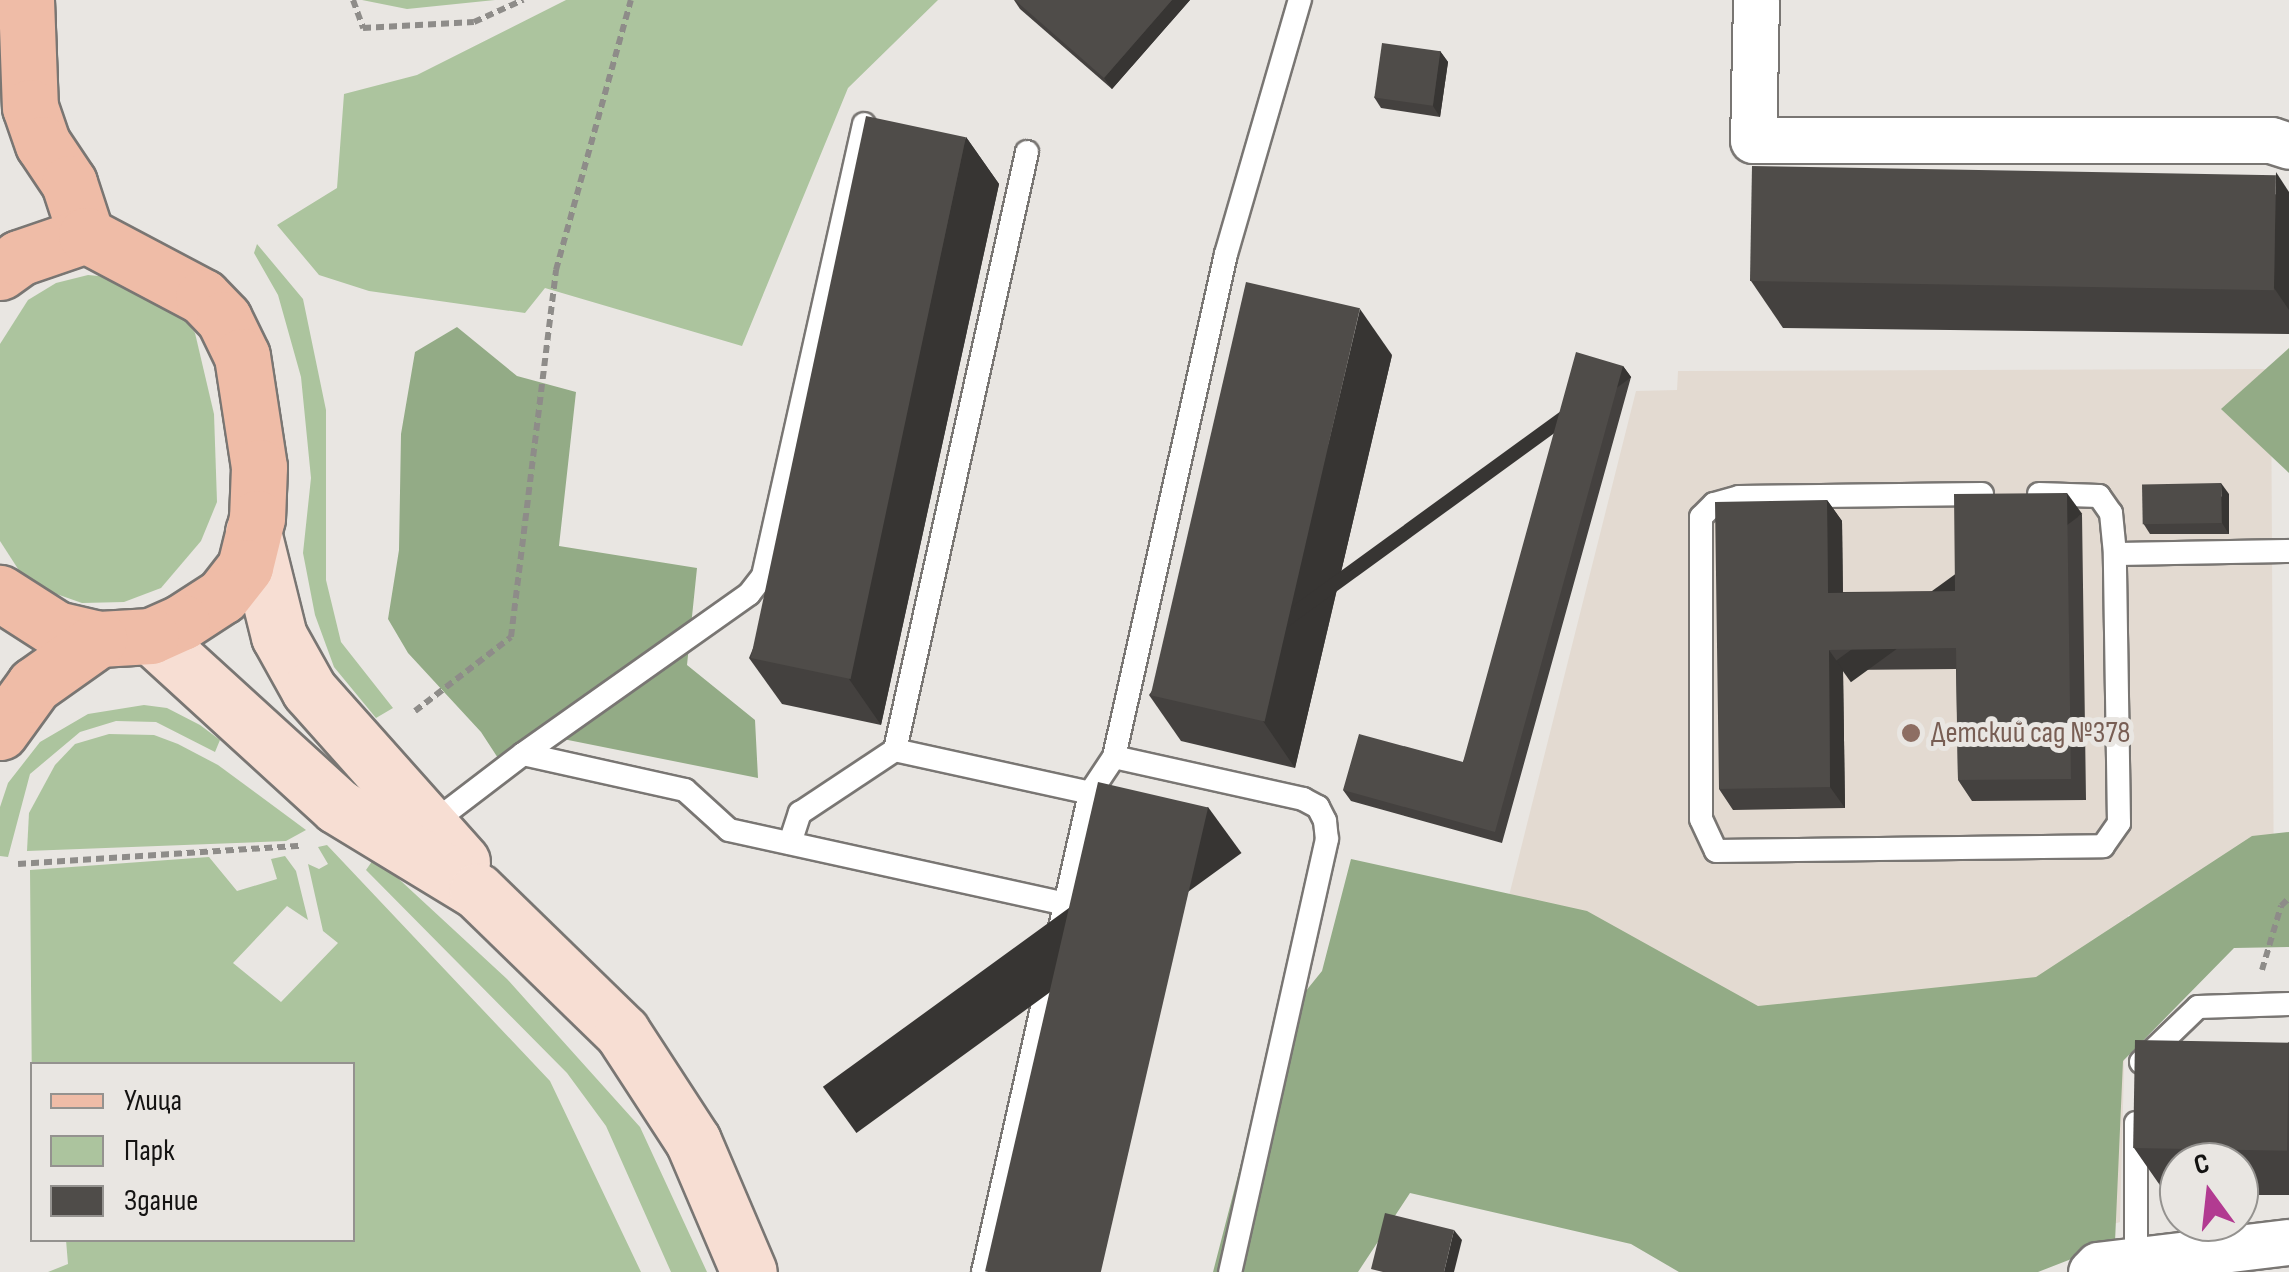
<!DOCTYPE html>
<meta charset="utf-8">
<style>
body{margin:0}
#map{position:relative;width:2289px;height:1272px;overflow:hidden;background:#e9e6e2;font-family:"Sofia Sans Condensed",sans-serif}
div>[style]{position:absolute}
.built>*{inset:0;background:#e3dad1}
.green>*{inset:0;background:#acc49e}
.forest>*{inset:0;background:#93ab86}
.path>*{height:6px;margin-top:-3px;transform-origin:0;background:repeating-linear-gradient(90deg,#8e8c89 0 8px,transparent 0 13px)}
.roads{filter:drop-shadow(2px 0 #797673) drop-shadow(-2px 0 #797673) drop-shadow(0 2px #797673) drop-shadow(0 -2px #797673)}
.lane>*{height:22px;margin:-11px;padding:0 11px;transform-origin:11px;border-radius:11px;background:#fff}
.street>*{height:45px;margin:-22.5px;padding:0 22.5px;transform-origin:22.5px;border-radius:22.5px;background:#fff}
.secondary>*{height:55px;margin:-27.5px;padding:0 27.5px;transform-origin:27.5px;border-radius:27.5px;background:#f7ded3}
.primary>*{height:55px;margin:-27.5px;padding:0 27.5px;transform-origin:27.5px;border-radius:27.5px;background:#efbca7}
.wall>*{inset:0;background:#44413f}
.shaded-wall>*{inset:0;background:#373533;transform-origin:0 0}
.building>*{inset:0;background:#4f4c49;transform-origin:0 0}
.dots>*{width:28px;height:28px;translate:-50% -50%;box-sizing:border-box;border:5px solid #e9e6e2;border-radius:50%}
span{translate:-50% -50%;white-space:nowrap;text-align:center;line-height:1.15;-webkit-text-stroke:10px #e9e6e2;paint-order:stroke}
.education-label{font-size:30px;color:#785e54}
.left{translate:0 -50%;text-align:left}
.legend{position:absolute;left:30px;top:1062px;width:325px;height:180px;box-sizing:border-box;background:#e9e6e2;border:2px solid #94928f;margin:0;padding:12px 18px;list-style:none;font-size:30px;color:#141312}
.legend li{display:flex;align-items:center;gap:20px;height:50px}
.legend b{width:50px;border:2px solid #94928f}
.north{position:absolute;left:2159px;top:1142px;width:100px;height:100px;box-sizing:border-box;background:#e9e6e2;border:2px solid #94928f;border-radius:50%;rotate:345deg;font-size:28px;font-weight:700;line-height:40px;text-align:center;color:#141312}
.north::after{content:'';display:block;margin:auto;width:35px;height:45px;background:#b23b91;clip-path:polygon(50% 0,100% 100%,50% 72%,0 100%)}
</style>
<div id="map">
<div class="built">
<i style="clip-path:polygon(2271px 369px,2274px 913px,2128px 915px,2120px 1222px,1969px 1272px,1444px 1154px,1636px 391px,1677px 390px,1678px 371px)"></i>
</div>
<div class="green">
<i style="clip-path:polygon(362px 0,495px 0,407px 9px)"></i>
<i style="clip-path:polygon(566px 0,938px 0,848px 88px,742px 346px,545px 288px,525px 313px,369px 291px,319px 275px,277px 225px,337px 188px,344px 94px,417px 75px)"></i>
<i style="clip-path:polygon(257px 244px,303px 299px,326px 410px,326px 580px,341px 642px,393px 708px,376px 718px,334px 667px,315px 615px,303px 553px,311px 478px,301px 377px,278px 295px,254px 253px)"></i>
<i style="clip-path:polygon(88px 275px,120px 278px,179px 311px,195px 333px,214px 414px,217px 502px,201px 541px,161px 588px,124px 602px,82px 603px,45px 590px,20px 572px,0 541px,0 344px,28px 300px,56px 283px)"></i>
<i style="clip-path:polygon(144px 705px,167px 708px,200px 725px,220px 740px,215px 752px,156px 722px,116px 721px,80px 732px,30px 774px,8px 857px,0 856px,0 807px,8px 783px,40px 742px,88px 714px)"></i>
<i style="clip-path:polygon(109px 734px,154px 735px,178px 744px,218px 765px,306px 830px,286px 841px,27px 851px,29px 813px,55px 765px,75px 744px)"></i>
<i style="clip-path:polygon(327px 845px,550px 1081px,641px 1272px,48px 1272px,68px 1264px,66px 1240px,352px 1240px,352px 1064px,32px 1064px,32px 1096px,30px 870px,209px 857px,237px 891px,277px 879px,271px 859px,285px 856px,296px 871px,308px 920px,287px 906px,233px 963px,281px 1002px,338px 943px,323px 931px,308px 864px,319px 869px,328px 864px,318px 847px)"></i>
<i style="clip-path:polygon(375px 857px,507px 979px,640px 1127px,707px 1272px,671px 1272px,606px 1126px,567px 1073px,366px 870px)"></i>
</div>
<div class="forest">
<i style="clip-path:polygon(457px 327px,517px 376px,576px 392px,559px 546px,697px 568px,687px 665px,755px 720px,758px 778px,533px 733px,511px 778px,481px 732px,408px 653px,388px 619px,399px 550px,401px 434px,415px 352px)"></i>
<i style="clip-path:polygon(2289px 348px,2289px 473px,2221px 409px)"></i>
<i style="clip-path:polygon(2289px 832px,2289px 947px,2234px 948px,2123px 1061px,2115px 1242px,2038px 1272px,1679px 1272px,1631px 1244px,1410px 1193px,1358px 1272px,1213px 1272px,1276px 1028px,1322px 971px,1351px 859px,1587px 911px,1758px 1006px,2036px 977px,2252px 836px)"></i>
</div>
<div class="path">
<i style="left:353px;top:0;width:30px;rotate:70deg"></i>
<i style="left:363px;top:28px;width:111px;rotate:-3.1deg"></i>
<i style="left:474px;top:22px;width:54px;rotate:-24.2deg"></i>
<i style="left:415px;top:711px;width:121px;rotate:-37.6deg"></i>
<i style="left:511px;top:637px;width:370px;rotate:-83deg"></i>
<i style="left:556px;top:270px;width:280px;rotate:-74.5deg"></i>
<i style="left:18px;top:864px;width:283px;rotate:-3.7deg"></i>
<i style="left:2262px;top:970px;width:67px;rotate:-73.5deg"></i>
<i style="left:2281px;top:906px;width:11px;rotate:-45deg"></i>
</div>
<div class="roads">
<div class="lane">
<i style="left:1027px;top:152px;width:612px;rotate:102.45deg"></i>
<i style="left:895px;top:750px;width:200px;rotate:12.4deg"></i>
<i style="left:1982px;top:494px;width:243px;rotate:179.3deg"></i>
<i style="left:1739px;top:497px;width:26px;rotate:164deg"></i>
<i style="left:1714px;top:504px;width:18px;rotate:135deg"></i>
<i style="left:1701px;top:517px;width:302px;rotate:90deg"></i>
<i style="left:1701px;top:819px;width:35px;rotate:65deg"></i>
<i style="left:1716px;top:851px;width:387px;rotate:-0.7deg"></i>
<i style="left:2103px;top:846px;width:28px;rotate:-55deg"></i>
<i style="left:2119px;top:823px;width:269px;rotate:-90.9deg"></i>
<i style="left:2039px;top:494px;width:60px;rotate:1.9deg"></i>
<i style="left:2099px;top:496px;width:21px;rotate:55deg"></i>
<i style="left:2111px;top:513px;width:41px;rotate:84.4deg"></i>
<i style="left:2115px;top:554px;width:174px;rotate:-1deg"></i>
<i style="left:523px;top:754px;width:277px;rotate:-35.3deg"></i>
<i style="left:749px;top:594px;width:23px;rotate:-52deg"></i>
<i style="left:763px;top:576px;width:463px;rotate:-77.4deg"></i>
<i style="left:1114px;top:757px;width:515px;rotate:-77.45deg"></i>
<i style="left:1226px;top:254px;width:265px;rotate:-73.8deg"></i>
<i style="left:430px;top:825px;width:117px;rotate:-37.4deg"></i>
<i style="left:523px;top:754px;width:166px;rotate:12.5deg"></i>
<i style="left:685px;top:790px;width:59px;rotate:42.3deg"></i>
<i style="left:729px;top:830px;width:345px;rotate:12.4deg"></i>
<i style="left:790px;top:843px;width:32px;rotate:-72deg"></i>
<i style="left:800px;top:813px;width:114px;rotate:-33.6deg"></i>
<i style="left:2141px;top:1062px;width:79px;rotate:-44deg"></i>
<i style="left:2198px;top:1007px;width:91px;rotate:-1.9deg"></i>
<i style="left:2136px;top:1260px;width:137px;rotate:-90deg"></i>
<i style="left:983px;top:1272px;width:491px;rotate:-77.4deg"></i>
<i style="left:1090px;top:793px;width:43px;rotate:-56.3deg"></i>
<i style="left:1114px;top:757px;width:194px;rotate:12.5deg"></i>
<i style="left:1303px;top:799px;width:17px;rotate:28deg"></i>
<i style="left:1318px;top:807px;width:16px;rotate:63deg"></i>
<i style="left:1325px;top:821px;width:18px;rotate:84deg"></i>
<i style="left:1327px;top:839px;width:444px;rotate:102.6deg"></i>
</div>
<div class="street">
<i style="left:1756px;top:0;width:140px;rotate:91.2deg"></i>
<i style="left:1753px;top:140px;width:518px"></i>
<i style="left:2271px;top:140px;width:19px;rotate:18deg"></i>
<i style="left:2091px;top:1272px;width:10px;rotate:-45deg"></i>
<i style="left:2098px;top:1265px;width:192px;rotate:-6.9deg"></i>
</div>
<div class="secondary">
<i style="left:253px;top:532px;width:107px;rotate:76deg"></i>
<i style="left:279px;top:636px;width:62px;rotate:60.9deg"></i>
<i style="left:309px;top:690px;width:230px;rotate:48.3deg"></i>
<i style="left:151px;top:636px;width:252px;rotate:42.4deg"></i>
<i style="left:337px;top:806px;width:164px;rotate:31.3deg"></i>
<i style="left:477px;top:891px;width:202px;rotate:44.2deg"></i>
<i style="left:622px;top:1032px;width:130px;rotate:56.9deg"></i>
<i style="left:693px;top:1141px;width:142px;rotate:66.9deg"></i>
</div>
<div class="primary">
<i style="left:26px;top:0;width:107px;rotate:87.9deg"></i>
<i style="left:30px;top:107px;width:39px;rotate:71deg"></i>
<i style="left:43px;top:144px;width:47px;rotate:56.3deg"></i>
<i style="left:69px;top:183px;width:55px;rotate:71.9deg"></i>
<i style="left:0;top:272px;width:24px;rotate:-36deg"></i>
<i style="left:19px;top:258px;width:71px;rotate:-18.9deg"></i>
<i style="left:86px;top:235px;width:132px;rotate:27.9deg"></i>
<i style="left:203px;top:297px;width:30px;rotate:46deg"></i>
<i style="left:224px;top:319px;width:41px;rotate:64.1deg"></i>
<i style="left:242px;top:356px;width:112px;rotate:81.3deg"></i>
<i style="left:259px;top:467px;width:51px;rotate:92.2deg"></i>
<i style="left:257px;top:518px;width:50px;rotate:103.8deg"></i>
<i style="left:245px;top:567px;width:37px;rotate:128deg"></i>
<i style="left:222px;top:596px;width:48px;rotate:147deg"></i>
<i style="left:182px;top:622px;width:34px;rotate:156deg"></i>
<i style="left:151px;top:636px;width:52px;rotate:176.7deg"></i>
<i style="left:99px;top:639px;width:44px;rotate:-166.9deg"></i>
<i style="left:56px;top:629px;width:67px;rotate:-147.3deg"></i>
<i style="left:0;top:732px;width:58px;rotate:-54.1deg"></i>
<i style="left:34px;top:685px;width:80px;rotate:-35.3deg"></i>
</div>
</div>
<div class="wall">
<i style="clip-path:polygon(1014px 0,1190px 0,1112px 89px,1020px 9px)"></i>
<i style="clip-path:polygon(1440px 51px,1448px 62px,1440px 117px,1381px 108px,1374px 97px)"></i>
<i style="clip-path:polygon(966px 137px,999px 184px,881px 725px,782px 704px,749px 658px)"></i>
<i style="clip-path:polygon(2289px 192px,2289px 334px,1783px 328px,1751px 281px)"></i>
<i style="clip-path:polygon(1392px 355px,1295px 768px,1181px 741px,1149px 695px)"></i>
<i style="clip-path:polygon(1623px 366px,1631px 377px,1502px 843px,1351px 801px,1343px 790px,1463px 762px)"></i>
<i style="clip-path:polygon(2229px 494px,2229px 534px,2150px 534px,2143px 523px)"></i>
<i style="clip-path:polygon(1827px 500px,1842px 521px,1843px 592px,1955px 591px,2082px 514px,2086px 800px,1972px 801px,1958px 780px,1956px 669px,1843px 670px,1845px 808px,1733px 810px,1719px 789px)"></i>
<i style="clip-path:polygon(2289px 1042px,2289px 1195px,2239px 1195px,2239px 1162px,2179px 1162px,2179px 1194px,2166px 1194px,2134px 1148px)"></i>
</div>
<div class="shaded-wall">
<i style="clip-path:polygon(1172px 0,1190px 0,1112px 89px,1104px 78px)"></i>
<i style="clip-path:polygon(1440px 51px,1448px 62px,1440px 117px,1433px 106px)"></i>
<i style="clip-path:polygon(966px 137px,999px 184px,881px 725px,849px 679px)"></i>
<i style="clip-path:polygon(2276px 172px,2289px 192px,2289px 310px,2274px 288px)"></i>
<i style="clip-path:polygon(1360px 309px,1392px 355px,1295px 768px,1263px 721px)"></i>
<i style="left:1623px;top:366px;width:14px;height:483px;rotate:54deg"></i>
<i style="clip-path:polygon(2221px 483px,2229px 494px,2229px 534px,2222px 523px)"></i>
<i style="left:2067px;top:493px;width:26px;height:286px;rotate:54deg"></i>
<i style="clip-path:polygon(1827px 500px,1842px 521px,1843px 614px,1828px 593px)"></i>
<i style="clip-path:polygon(1829px 650px,1843px 670px,1845px 808px,1830px 787px)"></i>
<i style="left:1208px;top:807px;width:57px;height:476px;rotate:54deg"></i>
<i style="clip-path:polygon(1454px 1230px,1462px 1240px,1454px 1272px,1444px 1272px)"></i>
</div>
<div class="building">
<i style="clip-path:polygon(1015px 0,1172px 0,1104px 78px)"></i>
<i style="left:1382px;top:43px;width:59px;height:55px;rotate:8deg"></i>
<i style="left:866px;top:116px;width:102px;height:554px;rotate:12deg"></i>
<i style="left:1752px;top:166px;width:524px;height:115px;rotate:1deg"></i>
<i style="left:1246px;top:282px;width:117px;height:424px;rotate:13deg"></i>
<i style="clip-path:polygon(1576px 352px,1623px 366px,1495px 832px,1343px 790px,1359px 734px,1463px 762px)"></i>
<i style="left:2221px;top:483px;width:40px;height:79px;rotate:89deg"></i>
<i style="clip-path:polygon(2067px 493px,2071px 779px,1958px 780px,1956px 648px,1829px 650px,1830px 787px,1719px 789px,1715px 502px,1827px 500px,1828px 593px,1955px 591px,1954px 494px)"></i>
<i style="left:1098px;top:782px;width:113px;height:502px;rotate:13deg"></i>
<i style="left:2135px;top:1040px;width:154px;height:108px;rotate:1deg"></i>
<i style="clip-path:polygon(1385px 1213px,1454px 1230px,1444px 1272px,1383px 1272px,1371px 1269px)"></i>
</div>
<div class="dots">
<i style="left:1911px;top:733px;background:#8d6e63"></i>
</div>
<div class="education-label">
<span class="left" style="left:1931px;top:733px">Детский сад №378</span>
</div>
<ul class="legend">
<li><b style="height:12px;background:#efbca7"></b>Улица</li>
<li><b style="height:28px;background:#acc49e"></b>Парк</li>
<li><b style="height:28px;background:#4f4c49"></b>Здание</li>
</ul>
<div class="north">С</div>
</div>
